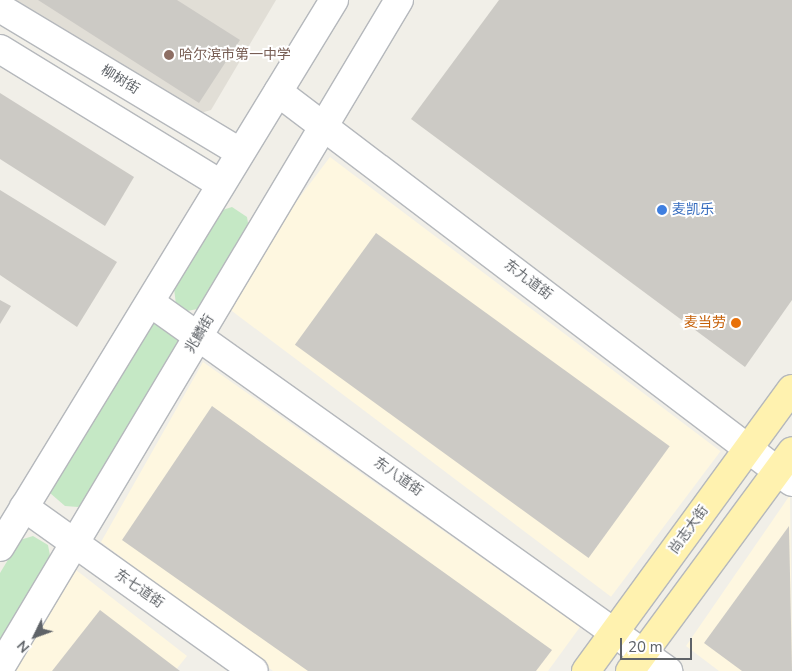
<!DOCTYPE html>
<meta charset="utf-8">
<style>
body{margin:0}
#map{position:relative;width:792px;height:671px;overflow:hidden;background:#f1efe8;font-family:"Nunito Sans","Noto Sans SC",sans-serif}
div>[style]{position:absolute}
.commercial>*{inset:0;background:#fef7e0;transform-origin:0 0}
.education>*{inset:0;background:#e1ded6}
.green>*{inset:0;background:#c5e8c5}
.building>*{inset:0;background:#cccac5;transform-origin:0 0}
.roads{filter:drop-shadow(1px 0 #b5b8bc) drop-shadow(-1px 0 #b5b8bc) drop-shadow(0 1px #b5b8bc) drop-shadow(0 -1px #b5b8bc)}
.minor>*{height:28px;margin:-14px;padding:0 14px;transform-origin:14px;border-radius:14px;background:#fff}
.tertiary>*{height:28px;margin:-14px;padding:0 14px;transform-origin:14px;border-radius:14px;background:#fff}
.secondary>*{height:28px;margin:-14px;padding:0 14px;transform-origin:14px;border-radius:14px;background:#fff}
.primary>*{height:28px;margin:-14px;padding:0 14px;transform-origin:14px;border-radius:14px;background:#fff2af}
.dots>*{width:14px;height:14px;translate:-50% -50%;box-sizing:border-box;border:2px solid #fff;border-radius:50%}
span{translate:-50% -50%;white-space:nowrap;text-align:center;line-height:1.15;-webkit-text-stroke:4px #fff;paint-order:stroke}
.education-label{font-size:14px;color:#785e54}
.left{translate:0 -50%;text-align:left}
.street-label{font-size:14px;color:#5f6368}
.shop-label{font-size:14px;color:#366cbe}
.food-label{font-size:14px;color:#c56008}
.right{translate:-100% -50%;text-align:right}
.north{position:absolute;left:10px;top:611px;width:50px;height:50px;-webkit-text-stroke:4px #fff;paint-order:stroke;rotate:228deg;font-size:14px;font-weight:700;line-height:20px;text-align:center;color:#5f6368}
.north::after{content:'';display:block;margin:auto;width:18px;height:22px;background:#5f6368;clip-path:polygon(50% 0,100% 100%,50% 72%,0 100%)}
.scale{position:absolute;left:620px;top:638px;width:72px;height:22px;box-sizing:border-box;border:2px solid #5f6368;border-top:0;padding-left:6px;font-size:15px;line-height:18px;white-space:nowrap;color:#5f6368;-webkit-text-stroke:4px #fff;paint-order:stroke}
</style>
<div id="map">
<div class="commercial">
<i style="left:330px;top:157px;width:489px;height:182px;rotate:37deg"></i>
<i style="clip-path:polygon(203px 362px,580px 627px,548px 671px,273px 671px,101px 542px)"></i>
<i style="clip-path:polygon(790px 495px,792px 671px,719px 671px,686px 646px)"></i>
<i style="clip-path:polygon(76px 570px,187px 656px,175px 671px,12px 671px)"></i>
</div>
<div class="education">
<i style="clip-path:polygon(4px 0,276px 0,211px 110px,194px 115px)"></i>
</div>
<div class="green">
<i style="clip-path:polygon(232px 207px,247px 217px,249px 229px,203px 308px,187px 311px,176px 305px,174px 288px,219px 211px)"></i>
<i style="clip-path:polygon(160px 321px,179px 336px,180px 344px,92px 499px,78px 507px,65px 506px,50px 493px,54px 477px,150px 326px)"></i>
<i style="clip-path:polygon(33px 536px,48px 545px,51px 561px,0 647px,0 573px,20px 540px)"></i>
</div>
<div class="building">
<i style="clip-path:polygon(38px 0,177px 0,240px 40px,199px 103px)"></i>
<i style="clip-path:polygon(499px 0,792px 0,792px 300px,745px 367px,411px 119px)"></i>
<i style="clip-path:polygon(0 93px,134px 177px,105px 226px,0 159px)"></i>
<i style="clip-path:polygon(0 190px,117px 262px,77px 327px,0 275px)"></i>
<i style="left:376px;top:233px;width:363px;height:138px;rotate:36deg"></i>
<i style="clip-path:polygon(0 300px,11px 306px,0 324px)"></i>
<i style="clip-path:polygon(212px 406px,552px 650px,536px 671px,308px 671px,122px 540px)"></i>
<i style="clip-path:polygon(789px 526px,792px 671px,742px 671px,704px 643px)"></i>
<i style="clip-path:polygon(100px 610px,180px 671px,52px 671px)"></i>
</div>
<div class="roads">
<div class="minor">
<i style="left:278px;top:92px;width:645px;rotate:37.19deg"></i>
<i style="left:151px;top:303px;width:635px;rotate:35.44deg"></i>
<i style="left:24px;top:507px;width:282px;rotate:35.5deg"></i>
</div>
<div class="tertiary">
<i style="left:0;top:8px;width:280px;rotate:31deg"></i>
<i style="left:0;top:49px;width:257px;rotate:31.5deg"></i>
</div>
<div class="secondary">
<i style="left:0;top:547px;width:641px;rotate:-58.59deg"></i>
<i style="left:0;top:668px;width:778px;rotate:-59.15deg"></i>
</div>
<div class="primary">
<i style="left:586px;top:671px;width:349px;rotate:-53.9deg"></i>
<i style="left:630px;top:671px;width:273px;rotate:-53.6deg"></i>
</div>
</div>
<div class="dots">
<i style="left:169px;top:55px;background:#8d6e63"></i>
<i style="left:662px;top:210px;background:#3f7fe0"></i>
<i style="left:736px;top:323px;background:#e8710a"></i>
</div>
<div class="education-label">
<span class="left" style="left:179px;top:55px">哈尔滨市第一中学</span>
</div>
<div class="street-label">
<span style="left:120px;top:80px;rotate:31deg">柳树街</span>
<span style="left:528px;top:280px;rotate:37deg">东九道街</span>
<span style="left:200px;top:334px;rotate:-59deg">兆麟街</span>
<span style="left:398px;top:477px;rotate:35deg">东八道街</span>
<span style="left:689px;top:530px;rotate:-54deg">尚志大街</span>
<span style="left:139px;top:589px;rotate:35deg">东七道街</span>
</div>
<div class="shop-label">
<span class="left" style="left:672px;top:210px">麦凯乐</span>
</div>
<div class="food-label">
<span class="right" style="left:726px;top:323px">麦当劳</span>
</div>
<div class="north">N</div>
<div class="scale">20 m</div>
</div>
